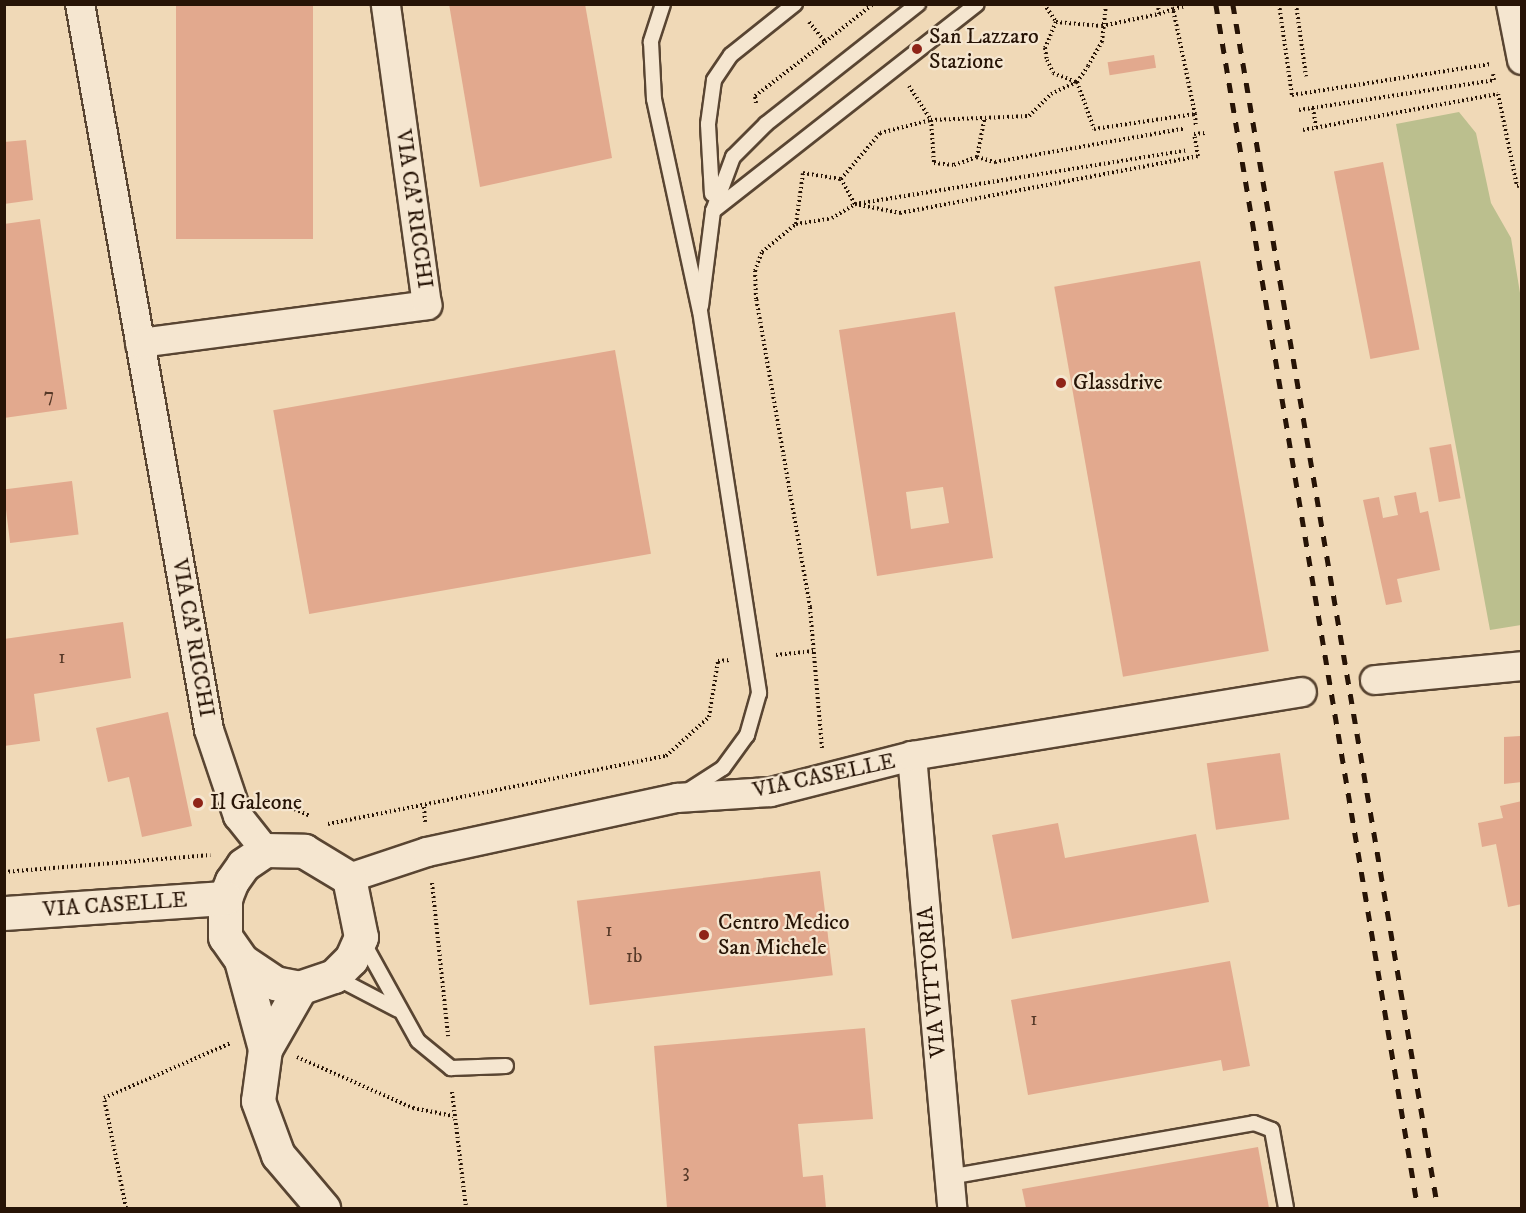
<!DOCTYPE html>
<style>
body{margin:0}
#map{position:relative;width:1526px;height:1213px;overflow:hidden;background:#f0d9b7;font-family:"IM FELL DW Pica",serif}
div>[style]{position:absolute}
.green>*{inset:0;background:#bbbf8e}
.building>*{inset:0;background:#e2a98e;transform-origin:0 0}
.path>*{height:4px;margin-top:-2px;transform-origin:0;background:repeating-linear-gradient(90deg,#271406 0 1.5px,transparent 0 4.5px)}
.roads{filter:drop-shadow(2px 0 #594532) drop-shadow(-2px 0 #594532) drop-shadow(0 2px #594532) drop-shadow(0 -2px #594532)}
.lane>*{height:14px;margin:-7px;padding:0 7px;transform-origin:7px;border-radius:7px;background:#f5e6d0}
.street>*{height:28px;margin:-14px;padding:0 14px;transform-origin:14px;border-radius:14px;background:#f5e6d0}
.secondary>*{height:33px;margin:-16.5px;padding:0 16.5px;transform-origin:16.5px;border-radius:16.5px;background:#f5e6d0}
.rail>*{height:4.5px;margin-top:-2.25px;transform-origin:0;background:repeating-linear-gradient(90deg,#271406 0 10px,transparent 0 20px)}
.dots>*{width:16px;height:16px;translate:-50% -50%;box-sizing:border-box;border:3px solid #f5e6d0;border-radius:50%}
span{translate:-50% -50%;white-space:nowrap;text-align:center;line-height:1.15;-webkit-text-stroke:4.5px #f5e6d0;paint-order:stroke}
.number-label{font-size:20px;color:#563928}
.number-label span{-webkit-text-stroke-width:0}
.poi-label{font-size:22px;color:#271406}
.left{translate:0 -50%;text-align:left}
.street-label{font-size:22px;color:#271406}
.frame{position:absolute;inset:0;border:6px solid #271406;pointer-events:none}
</style>
<div id="map">
<div class="green">
<i style="clip-path:polygon(1459px 112px,1476px 133px,1491px 203px,1511px 238px,1521px 299px,1521px 625px,1490px 630px,1396px 124px)"></i>
</div>
<div class="building">
<i style="left:176px;top:4px;width:137px;height:235px"></i>
<i style="clip-path:polygon(449px 4px,585px 4px,612px 158px,480px 187px)"></i>
<i style="left:1154px;top:55px;width:13px;height:47px;rotate:81deg"></i>
<i style="clip-path:polygon(26px 140px,33px 200px,4px 204px,4px 142px)"></i>
<i style="left:1383px;top:162px;width:191px;height:50px;rotate:79deg"></i>
<i style="clip-path:polygon(40px 219px,67px 409px,4px 418px,4px 224px)"></i>
<i style="left:1200px;top:261px;width:396px;height:148px;rotate:80deg"></i>
<i style="clip-path:polygon(evenodd,955px 312px,993px 558px,877px 576px,839px 330px,955px 312px,943px 487px,949px 523px,911px 529px,906px 492px,943px 487px)"></i>
<i style="left:615px;top:350px;width:207px;height:347px;rotate:80deg"></i>
<i style="left:1451px;top:444px;width:55px;height:22px;rotate:80deg"></i>
<i style="left:72px;top:481px;width:54px;height:69px;rotate:83deg"></i>
<i style="clip-path:polygon(1416px 492px,1420px 513px,1428px 511px,1440px 570px,1397px 579px,1402px 602px,1386px 605px,1363px 500px,1379px 497px,1383px 518px,1398px 515px,1394px 496px)"></i>
<i style="clip-path:polygon(123px 622px,131px 678px,34px 694px,40px 741px,4px 746px,4px 639px)"></i>
<i style="clip-path:polygon(168px 712px,192px 826px,142px 837px,129px 777px,108px 782px,96px 728px)"></i>
<i style="clip-path:polygon(1520px 736px,1522px 782px,1504px 784px,1504px 737px)"></i>
<i style="left:1280px;top:753px;width:67px;height:74px;rotate:82deg"></i>
<i style="clip-path:polygon(1522px 801px,1522px 904px,1508px 907px,1496px 844px,1482px 847px,1478px 823px,1503px 818px,1500px 806px)"></i>
<i style="clip-path:polygon(1058px 823px,1065px 858px,1196px 834px,1209px 902px,1012px 939px,992px 835px)"></i>
<i style="left:820px;top:871px;width:105px;height:245px;rotate:83deg"></i>
<i style="clip-path:polygon(1230px 961px,1250px 1066px,1223px 1071px,1221px 1060px,1028px 1095px,1011px 1000px)"></i>
<i style="clip-path:polygon(865px 1028px,873px 1119px,798px 1124px,803px 1177px,823px 1175px,826px 1208px,667px 1208px,654px 1046px)"></i>
<i style="clip-path:polygon(1258px 1147px,1269px 1208px,1026px 1208px,1022px 1189px)"></i>
</div>
<div class="path">
<i style="left:1044px;top:4px;width:22px;rotate:56deg"></i>
<i style="left:1056px;top:22px;width:28px;rotate:113deg"></i>
<i style="left:1045px;top:48px;width:12px;rotate:81deg"></i>
<i style="left:1047px;top:60px;width:14px;rotate:65deg"></i>
<i style="left:1053px;top:73px;width:26px;rotate:21deg"></i>
<i style="left:1077px;top:82px;width:50px;rotate:70.1deg"></i>
<i style="left:1094px;top:129px;width:102px;rotate:-8.4deg"></i>
<i style="left:1195px;top:114px;width:107px;rotate:-101.8deg"></i>
<i style="left:1173px;top:9px;width:12px;rotate:-14deg"></i>
<i style="left:1279px;top:4px;width:92px;rotate:81.9deg"></i>
<i style="left:1292px;top:95px;width:201px;rotate:-8.9deg"></i>
<i style="left:1296px;top:4px;width:73px;rotate:82.1deg"></i>
<i style="left:1159px;top:14px;width:15px;rotate:-20deg"></i>
<i style="left:809px;top:22px;width:26px;rotate:51deg"></i>
<i style="left:825px;top:42px;width:61px;rotate:-38.4deg"></i>
<i style="left:1056px;top:22px;width:46px;rotate:5deg"></i>
<i style="left:1102px;top:26px;width:58px;rotate:-11.9deg"></i>
<i style="left:1159px;top:14px;width:10px;rotate:-96deg"></i>
<i style="left:909px;top:86px;width:40px;rotate:57.1deg"></i>
<i style="left:931px;top:120px;width:43px;rotate:86deg"></i>
<i style="left:934px;top:163px;width:20px;rotate:6deg"></i>
<i style="left:954px;top:165px;width:24px;rotate:-19deg"></i>
<i style="left:977px;top:157px;width:38px;rotate:-79deg"></i>
<i style="left:756px;top:103px;width:7px;rotate:-98deg"></i>
<i style="left:755px;top:96px;width:88px;rotate:-37.6deg"></i>
<i style="left:1313px;top:108px;width:19px;rotate:81deg"></i>
<i style="left:1299px;top:110px;width:197px;rotate:-8.7deg"></i>
<i style="left:1494px;top:80px;width:6px;rotate:-99deg"></i>
<i style="left:1195px;top:114px;width:13px;rotate:86deg"></i>
<i style="left:1303px;top:130px;width:198px;rotate:-10.5deg"></i>
<i style="left:1498px;top:94px;width:94px;rotate:78.3deg"></i>
<i style="left:1517px;top:186px;width:5px;rotate:-11deg"></i>
<i style="left:977px;top:157px;width:19px;rotate:16deg"></i>
<i style="left:995px;top:162px;width:191px;rotate:-10deg"></i>
<i style="left:803px;top:173px;width:38px;rotate:9deg"></i>
<i style="left:841px;top:179px;width:29px;rotate:61deg"></i>
<i style="left:855px;top:204px;width:46px;rotate:11.3deg"></i>
<i style="left:900px;top:213px;width:303px;rotate:-10.8deg"></i>
<i style="left:1198px;top:156px;width:22px;rotate:-100deg"></i>
<i style="left:1194px;top:134px;width:11px;rotate:-5deg"></i>
<i style="left:841px;top:179px;width:60px;rotate:-49.7deg"></i>
<i style="left:880px;top:133px;width:53px;rotate:-14.3deg"></i>
<i style="left:931px;top:120px;width:98px;rotate:-2.3deg"></i>
<i style="left:1029px;top:116px;width:31px;rotate:-45deg"></i>
<i style="left:1051px;top:94px;width:29px;rotate:-25deg"></i>
<i style="left:1077px;top:82px;width:19px;rotate:-55deg"></i>
<i style="left:1088px;top:66px;width:28px;rotate:-60deg"></i>
<i style="left:1102px;top:42px;width:38px;rotate:-84deg"></i>
<i style="left:796px;top:224px;width:51px;rotate:-82.2deg"></i>
<i style="left:776px;top:655px;width:38px;rotate:-6deg"></i>
<i style="left:822px;top:748px;width:142px;rotate:-94.9deg"></i>
<i style="left:810px;top:607px;width:313px;rotate:-99.9deg"></i>
<i style="left:756px;top:299px;width:28px;rotate:-92deg"></i>
<i style="left:755px;top:271px;width:20px;rotate:-70deg"></i>
<i style="left:762px;top:252px;width:44px;rotate:-39.5deg"></i>
<i style="left:796px;top:224px;width:36px;rotate:-9deg"></i>
<i style="left:832px;top:218px;width:27px;rotate:-31deg"></i>
<i style="left:855px;top:204px;width:337px;rotate:-9.2deg"></i>
<i style="left:424px;top:807px;width:15px;rotate:86deg"></i>
<i style="left:269px;top:808px;width:14px;rotate:-17deg"></i>
<i style="left:282px;top:804px;width:30px;rotate:23deg"></i>
<i style="left:328px;top:824px;width:345px;rotate:-11.4deg"></i>
<i style="left:666px;top:756px;width:58px;rotate:-42.2deg"></i>
<i style="left:709px;top:717px;width:57px;rotate:-80.9deg"></i>
<i style="left:718px;top:661px;width:12px;rotate:-5deg"></i>
<i style="left:4px;top:872px;width:207px;rotate:-4.7deg"></i>
<i style="left:432px;top:883px;width:154px;rotate:84deg"></i>
<i style="left:297px;top:1057px;width:127px;rotate:23.7deg"></i>
<i style="left:413px;top:1108px;width:41px;rotate:11.3deg"></i>
<i style="left:452px;top:1092px;width:117px;rotate:83.1deg"></i>
<i style="left:126px;top:1208px;width:112px;rotate:-101.3deg"></i>
<i style="left:104px;top:1098px;width:138px;rotate:-23.4deg"></i>
</div>
<div class="roads">
<div class="lane">
<i style="left:663px;top:4px;width:40px;rotate:108deg"></i>
<i style="left:651px;top:42px;width:57px;rotate:87deg"></i>
<i style="left:654px;top:99px;width:217px;rotate:77.8deg"></i>
<i style="left:700px;top:311px;width:387px;rotate:81.2deg"></i>
<i style="left:759px;top:693px;width:44px;rotate:105.9deg"></i>
<i style="left:747px;top:735px;width:41px;rotate:126deg"></i>
<i style="left:723px;top:768px;width:44px;rotate:147deg"></i>
<i style="left:712px;top:194px;width:70px;rotate:-93.3deg"></i>
<i style="left:708px;top:124px;width:44px;rotate:-82.2deg"></i>
<i style="left:714px;top:80px;width:30px;rotate:-56deg"></i>
<i style="left:731px;top:55px;width:82px;rotate:-38.6deg"></i>
<i style="left:713px;top:211px;width:335px;rotate:-38.1deg"></i>
<i style="left:701px;top:306px;width:96px;rotate:-82.8deg"></i>
<i style="left:713px;top:211px;width:58px;rotate:-69.7deg"></i>
<i style="left:733px;top:157px;width:47px;rotate:-45deg"></i>
<i style="left:766px;top:124px;width:194px;rotate:-38.3deg"></i>
<i style="left:362px;top:940px;width:115px;rotate:61deg"></i>
<i style="left:418px;top:1041px;width:43px;rotate:39.3deg"></i>
<i style="left:451px;top:1068px;width:55px;rotate:-2.1deg"></i>
<i style="left:335px;top:977px;width:71px;rotate:27.6deg"></i>
<i style="left:949px;top:1177px;width:310px;rotate:-10deg"></i>
<i style="left:1254px;top:1123px;width:19px;rotate:21deg"></i>
<i style="left:1272px;top:1130px;width:79px;rotate:79.8deg"></i>
</div>
<div class="street">
<i style="left:80px;top:4px;width:737px;rotate:79.92deg"></i>
<i style="left:209px;top:730px;width:91px;rotate:71.4deg"></i>
<i style="left:238px;top:816px;width:43px;rotate:51.5deg"></i>
<i style="left:1511px;top:4px;width:57px;rotate:78.9deg"></i>
<i style="left:140px;top:343px;width:290px;rotate:-7.5deg"></i>
<i style="left:427px;top:305px;width:304px;rotate:-97.8deg"></i>
<i style="left:1375px;top:680px;width:148px;rotate:-5.4deg"></i>
<i style="left:912px;top:756px;width:454px;rotate:84.9deg"></i>
<i style="left:349px;top:878px;width:82px;rotate:-18.4deg"></i>
<i style="left:427px;top:852px;width:256px;rotate:-12.2deg"></i>
<i style="left:677px;top:798px;width:94px;rotate:-3.7deg"></i>
<i style="left:771px;top:792px;width:146px;rotate:-14.3deg"></i>
<i style="left:912px;top:756px;width:395px;rotate:-9.3deg"></i>
</div>
<div class="secondary">
<i style="left:265px;top:850px;width:39px;rotate:1deg"></i>
<i style="left:304px;top:851px;width:52px;rotate:31deg"></i>
<i style="left:349px;top:878px;width:60px;rotate:78.5deg"></i>
<i style="left:361px;top:937px;width:24px;rotate:114deg"></i>
<i style="left:351px;top:959px;width:24px;rotate:135deg"></i>
<i style="left:334px;top:976px;width:36px;rotate:161deg"></i>
<i style="left:300px;top:988px;width:25px;rotate:-169deg"></i>
<i style="left:275px;top:983px;width:40px;rotate:-146deg"></i>
<i style="left:242px;top:961px;width:29px;rotate:-125deg"></i>
<i style="left:225px;top:937px;width:39px;rotate:-90deg"></i>
<i style="left:225px;top:898px;width:18px;rotate:-68deg"></i>
<i style="left:232px;top:881px;width:19px;rotate:-55deg"></i>
<i style="left:243px;top:865px;width:27px;rotate:-34deg"></i>
<i style="left:4px;top:913px;width:222px;rotate:-3.9deg"></i>
<i style="left:241px;top:960px;width:92px;rotate:74.9deg"></i>
<i style="left:300px;top:988px;width:70px;rotate:119.8deg"></i>
<i style="left:265px;top:1049px;width:52px;rotate:97.7deg"></i>
<i style="left:258px;top:1101px;width:58px;rotate:69.7deg"></i>
<i style="left:278px;top:1155px;width:70px;rotate:49.7deg"></i>
</div>
</div>
<div class="rail">
<i style="left:1216px;top:4px;width:1221px;rotate:80.48deg"></i>
<i style="left:1233px;top:4px;width:1221px;rotate:80.34deg"></i>
</div>
<div class="dots">
<i style="left:917px;top:49px;background:#8f2418"></i>
<i style="left:1061px;top:383px;background:#8f2418"></i>
<i style="left:198px;top:803px;background:#8f2418"></i>
<i style="left:704px;top:935px;background:#8f2418"></i>
</div>
<div class="number-label">
<span style="left:49px;top:395px">7</span>
<span style="left:62px;top:657px">1</span>
<span style="left:609px;top:930px">1</span>
<span style="left:634px;top:956px">1b</span>
<span style="left:1034px;top:1019px">1</span>
<span style="left:686px;top:1171px">3</span>
</div>
<div class="poi-label">
<span class="left" style="left:929px;top:49px">San Lazzaro<br>Stazione</span>
<span class="left" style="left:1073px;top:383px">Glassdrive</span>
<span class="left" style="left:210px;top:803px">Il Galeone</span>
<span class="left" style="left:718px;top:935px">Centro Medico<br>San Michele</span>
</div>
<div class="street-label">
<span style="left:414px;top:209px;rotate:82deg">VIA CA' RICCHI</span>
<span style="left:193px;top:638px;rotate:80deg">VIA CA' RICCHI</span>
<span style="left:824px;top:776px;rotate:-12deg">VIA CASELLE</span>
<span style="left:115px;top:905px;rotate:-4deg">VIA CASELLE</span>
<span style="left:932px;top:982px;rotate:-95deg">VIA VITTORIA</span>
</div>
<div class="frame"></div>
</div>
